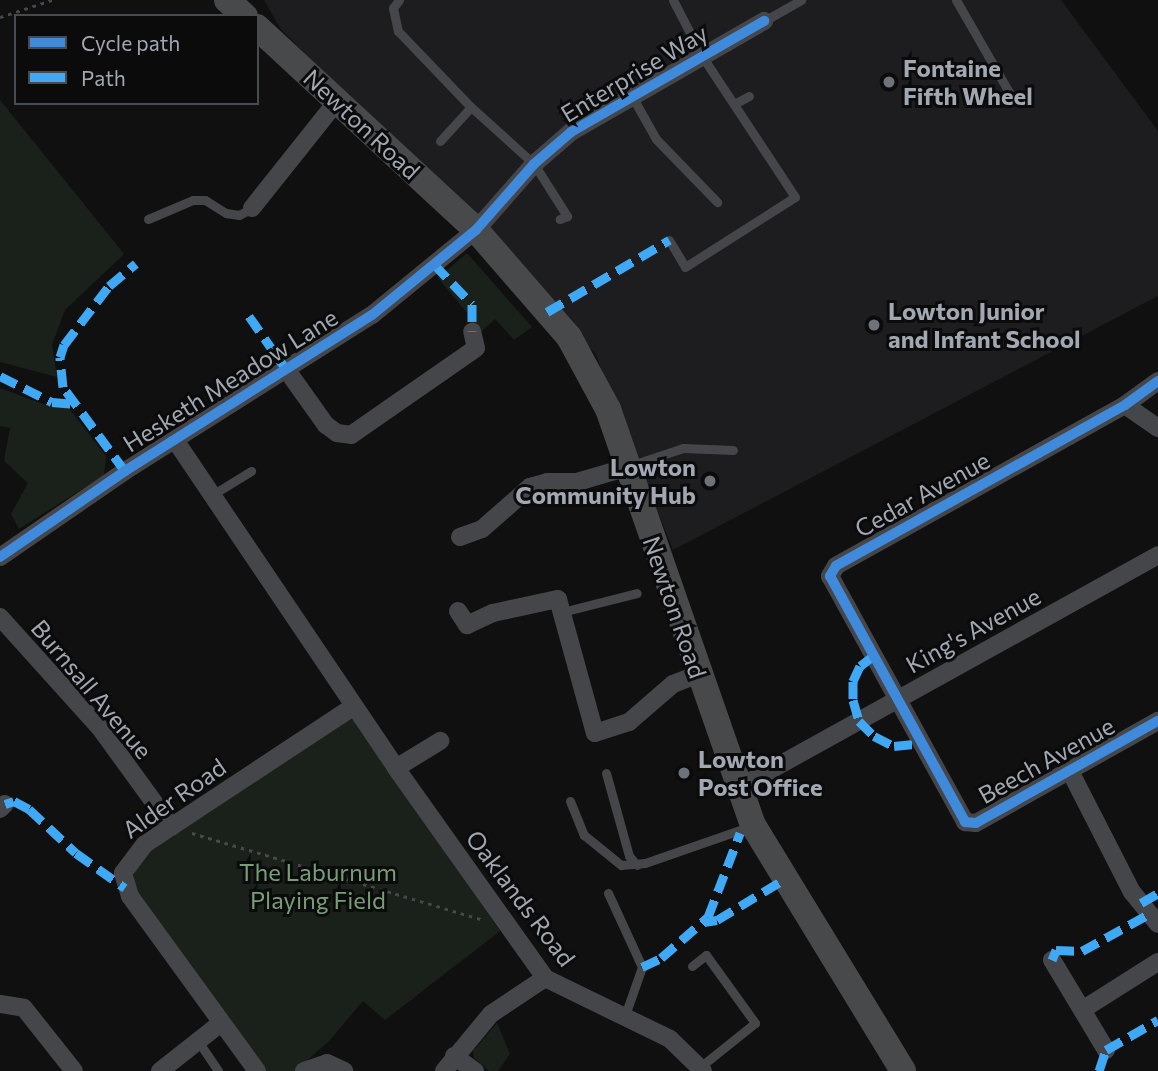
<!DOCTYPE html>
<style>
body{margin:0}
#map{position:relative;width:1158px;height:1071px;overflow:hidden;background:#101011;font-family:Commissioner,sans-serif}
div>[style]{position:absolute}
.built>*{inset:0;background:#1d1d1f}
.green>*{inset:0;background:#1a211b}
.path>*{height:2.5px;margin-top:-1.25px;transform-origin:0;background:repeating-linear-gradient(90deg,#46484b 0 3.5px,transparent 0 8.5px)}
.lane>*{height:9px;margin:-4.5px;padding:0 4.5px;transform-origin:4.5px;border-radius:4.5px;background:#454649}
.street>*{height:18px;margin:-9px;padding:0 9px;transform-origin:9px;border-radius:9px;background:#454649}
.primary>*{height:26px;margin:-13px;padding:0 13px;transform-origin:13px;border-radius:13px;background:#47494b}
.quiet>*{height:9px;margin-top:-4.5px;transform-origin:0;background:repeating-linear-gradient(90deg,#3fa9f5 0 18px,transparent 0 27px)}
.cycleway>*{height:10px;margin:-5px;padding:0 5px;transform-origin:5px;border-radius:5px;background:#408adc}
.dots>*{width:19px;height:19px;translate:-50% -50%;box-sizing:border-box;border:4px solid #0b0b0c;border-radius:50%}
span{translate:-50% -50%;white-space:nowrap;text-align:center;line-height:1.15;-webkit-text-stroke:6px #0b0b0c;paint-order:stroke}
.poi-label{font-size:24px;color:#a1a8b2;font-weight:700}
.left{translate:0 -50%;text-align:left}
.right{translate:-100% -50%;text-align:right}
.street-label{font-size:24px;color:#a1a8b2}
.park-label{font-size:24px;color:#789e77}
.legend{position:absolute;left:14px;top:14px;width:245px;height:91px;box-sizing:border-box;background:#0b0b0c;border:2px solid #474a4e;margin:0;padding:9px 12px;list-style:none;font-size:21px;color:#a1a8b2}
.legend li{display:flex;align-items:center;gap:14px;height:35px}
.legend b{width:35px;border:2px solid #474a4e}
</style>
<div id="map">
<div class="built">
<i style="clip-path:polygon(264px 0,1061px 0,1158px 131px,1158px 296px,673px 550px,595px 353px,280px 28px)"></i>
</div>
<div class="green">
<i style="clip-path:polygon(0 100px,124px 254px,65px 310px,52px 345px,57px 377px,0 362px)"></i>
<i style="clip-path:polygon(467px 253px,532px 327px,514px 340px,495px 319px,482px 331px,438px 278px)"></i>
<i style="clip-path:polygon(0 388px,43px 404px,68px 407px,106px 456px,104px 475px,19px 529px,11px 514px,28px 483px,4px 461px,10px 428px,0 426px)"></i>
<i style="clip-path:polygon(355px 718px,500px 931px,385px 1020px,363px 1001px,330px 1040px,295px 1071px,264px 1071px,132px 885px,136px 864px,151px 846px,342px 721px)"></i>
<i style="clip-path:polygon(497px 1023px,510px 1054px,498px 1071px,489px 1071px,474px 1058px,473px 1051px)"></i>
</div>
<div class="path">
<i style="left:0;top:17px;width:55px;rotate:-18.1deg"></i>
<i style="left:192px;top:833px;width:304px;rotate:16.6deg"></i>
</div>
<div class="lane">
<i style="left:399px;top:0;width:10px;rotate:127deg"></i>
<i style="left:393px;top:8px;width:24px;rotate:78deg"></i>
<i style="left:398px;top:31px;width:105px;rotate:46.2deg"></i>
<i style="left:471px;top:107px;width:85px;rotate:42.1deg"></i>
<i style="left:534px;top:164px;width:62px;rotate:57.6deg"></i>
<i style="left:567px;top:216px;width:8px;rotate:157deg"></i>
<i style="left:956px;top:0;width:108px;rotate:60.1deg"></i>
<i style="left:764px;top:21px;width:43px;rotate:-29.6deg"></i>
<i style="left:633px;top:98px;width:47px;rotate:60.7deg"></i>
<i style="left:656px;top:139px;width:88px;rotate:45.9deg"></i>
<i style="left:734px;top:104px;width:17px;rotate:-28deg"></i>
<i style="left:440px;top:141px;width:46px;rotate:-47.6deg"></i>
<i style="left:148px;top:219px;width:49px;rotate:-22.9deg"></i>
<i style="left:193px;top:200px;width:12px"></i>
<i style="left:205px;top:200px;width:25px;rotate:32deg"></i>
<i style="left:226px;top:213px;width:13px;rotate:9deg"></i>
<i style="left:239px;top:215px;width:15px;rotate:-28deg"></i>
<i style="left:669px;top:240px;width:31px;rotate:59deg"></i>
<i style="left:685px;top:267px;width:130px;rotate:-32.5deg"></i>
<i style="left:795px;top:197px;width:169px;rotate:-123.4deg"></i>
<i style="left:702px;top:56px;width:63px;rotate:-117.4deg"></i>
<i style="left:629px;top:466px;width:57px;rotate:-18.4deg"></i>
<i style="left:683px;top:448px;width:50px;rotate:2.3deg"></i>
<i style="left:212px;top:495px;width:46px;rotate:-31.6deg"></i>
<i style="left:562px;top:612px;width:77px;rotate:-14.2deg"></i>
<i style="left:606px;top:773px;width:86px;rotate:74.5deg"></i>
<i style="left:629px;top:856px;width:12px;rotate:48deg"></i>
<i style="left:570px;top:801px;width:37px;rotate:68deg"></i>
<i style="left:584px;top:835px;width:48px;rotate:39deg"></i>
<i style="left:621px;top:865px;width:24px;rotate:-5deg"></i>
<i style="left:645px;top:863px;width:112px;rotate:-19.2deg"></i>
<i style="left:608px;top:893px;width:81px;rotate:65.3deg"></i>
<i style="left:642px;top:967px;width:54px;rotate:109.4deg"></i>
<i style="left:692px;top:966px;width:18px;rotate:-38deg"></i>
<i style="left:706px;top:955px;width:84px;rotate:54.2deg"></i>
<i style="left:755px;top:1023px;width:70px;rotate:141.3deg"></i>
<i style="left:198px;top:1041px;width:36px;rotate:56deg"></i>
</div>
<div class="street">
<i style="left:252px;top:208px;width:137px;rotate:-51.5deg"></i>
<i style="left:286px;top:369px;width:69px;rotate:54.5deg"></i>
<i style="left:326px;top:425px;width:14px;rotate:36deg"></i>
<i style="left:337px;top:433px;width:14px;rotate:8deg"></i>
<i style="left:351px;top:435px;width:152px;rotate:-34.8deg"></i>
<i style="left:476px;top:348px;width:17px;rotate:-103deg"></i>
<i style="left:1158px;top:381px;width:41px;rotate:144deg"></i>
<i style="left:1125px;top:405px;width:331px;rotate:150.9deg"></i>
<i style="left:836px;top:566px;width:12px;rotate:121deg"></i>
<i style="left:830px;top:576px;width:281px;rotate:61.2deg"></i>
<i style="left:965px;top:822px;width:11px;rotate:5deg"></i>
<i style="left:976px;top:823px;width:209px;rotate:-29.3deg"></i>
<i style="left:1125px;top:405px;width:40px;rotate:34.9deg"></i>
<i style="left:175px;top:440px;width:396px;rotate:56deg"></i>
<i style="left:396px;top:768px;width:257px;rotate:54.6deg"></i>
<i style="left:545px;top:978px;width:139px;rotate:26deg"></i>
<i style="left:670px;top:1039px;width:46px;rotate:44.1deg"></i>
<i style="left:460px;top:537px;width:23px;rotate:-20deg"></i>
<i style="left:482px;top:529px;width:64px;rotate:-41.2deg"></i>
<i style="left:530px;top:487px;width:18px;rotate:-16deg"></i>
<i style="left:547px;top:482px;width:30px"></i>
<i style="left:577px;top:482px;width:53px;rotate:-16.4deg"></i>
<i style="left:0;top:557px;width:152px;rotate:-34.5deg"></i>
<i style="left:125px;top:471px;width:292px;rotate:-32.3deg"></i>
<i style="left:372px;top:315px;width:134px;rotate:-39.3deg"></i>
<i style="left:476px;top:230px;width:88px;rotate:-48.7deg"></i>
<i style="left:534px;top:164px;width:49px;rotate:-40.9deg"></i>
<i style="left:571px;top:132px;width:223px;rotate:-29.9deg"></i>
<i style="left:458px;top:611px;width:17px;rotate:57deg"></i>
<i style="left:467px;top:625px;width:29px;rotate:-25deg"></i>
<i style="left:493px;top:613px;width:66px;rotate:-12.2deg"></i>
<i style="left:558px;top:599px;width:139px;rotate:74.6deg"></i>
<i style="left:595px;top:733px;width:36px;rotate:-18deg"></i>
<i style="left:629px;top:722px;width:58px;rotate:-40.8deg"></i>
<i style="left:673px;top:684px;width:26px;rotate:-21deg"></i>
<i style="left:0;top:617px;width:149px;rotate:48deg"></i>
<i style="left:100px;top:728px;width:122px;rotate:54deg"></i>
<i style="left:396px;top:768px;width:52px;rotate:-31.5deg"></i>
<i style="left:1070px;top:771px;width:136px;rotate:62.9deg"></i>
<i style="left:1132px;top:892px;width:41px;rotate:50.9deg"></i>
<i style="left:738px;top:788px;width:480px;rotate:-29deg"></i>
<i style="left:0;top:809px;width:7px;rotate:-45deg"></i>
<i style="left:1052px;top:960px;width:105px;rotate:59deg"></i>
<i style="left:0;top:1004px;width:24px;rotate:9deg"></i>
<i style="left:24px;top:1008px;width:80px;rotate:51.6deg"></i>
<i style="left:1082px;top:1010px;width:90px;rotate:-32.3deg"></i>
<i style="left:454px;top:1056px;width:26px;rotate:36deg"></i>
<i style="left:160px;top:1071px;width:78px;rotate:-38.2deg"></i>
<i style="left:257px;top:1071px;width:216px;rotate:-126deg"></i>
<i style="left:130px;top:896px;width:24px;rotate:-107deg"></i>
<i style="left:123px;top:873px;width:36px;rotate:-53deg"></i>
<i style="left:145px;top:844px;width:250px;rotate:-33.4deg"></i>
<i style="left:304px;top:1071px;width:24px;rotate:-19deg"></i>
<i style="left:327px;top:1063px;width:19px;rotate:25deg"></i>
<i style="left:444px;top:1071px;width:74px;rotate:-50.5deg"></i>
<i style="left:491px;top:1014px;width:65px;rotate:-33.7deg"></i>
</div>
<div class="primary">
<i style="left:227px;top:0;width:24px;rotate:42deg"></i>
<i style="left:257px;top:27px;width:299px;rotate:42.8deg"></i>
<i style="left:476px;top:230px;width:142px;rotate:49deg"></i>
<i style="left:569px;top:337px;width:82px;rotate:61.6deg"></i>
<i style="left:608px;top:409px;width:441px;rotate:70.8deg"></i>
<i style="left:753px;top:825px;width:288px;rotate:58.6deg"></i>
</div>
<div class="quiet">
<i style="left:434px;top:264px;width:55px;rotate:46.5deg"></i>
<i style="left:472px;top:304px;width:27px;rotate:90deg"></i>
<i style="left:547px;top:312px;width:142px;rotate:-30.5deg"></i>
<i style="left:249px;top:316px;width:65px;rotate:55.1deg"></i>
<i style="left:0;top:376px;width:58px;rotate:26.6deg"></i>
<i style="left:52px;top:402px;width:21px;rotate:5deg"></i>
<i style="left:125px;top:471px;width:104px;rotate:-126.4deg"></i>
<i style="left:63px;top:387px;width:30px;rotate:-96deg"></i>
<i style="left:60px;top:357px;width:13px;rotate:-72deg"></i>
<i style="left:64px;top:345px;width:74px;rotate:-52.7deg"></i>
<i style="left:109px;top:286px;width:35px;rotate:-40deg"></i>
<i style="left:873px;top:656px;width:16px;rotate:142deg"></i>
<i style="left:860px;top:666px;width:17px;rotate:115deg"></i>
<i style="left:853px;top:681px;width:19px;rotate:90deg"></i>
<i style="left:853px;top:700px;width:22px;rotate:74deg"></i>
<i style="left:859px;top:721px;width:21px;rotate:45deg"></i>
<i style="left:874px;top:736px;width:22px;rotate:27deg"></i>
<i style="left:894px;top:746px;width:27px;rotate:-6deg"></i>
<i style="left:5px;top:804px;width:9px;rotate:-18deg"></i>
<i style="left:14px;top:801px;width:17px;rotate:28deg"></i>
<i style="left:29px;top:809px;width:64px;rotate:43.1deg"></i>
<i style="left:76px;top:853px;width:60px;rotate:35.5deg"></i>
<i style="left:1141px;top:903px;width:20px;rotate:-30deg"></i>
<i style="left:704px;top:922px;width:13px;rotate:-9deg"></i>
<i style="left:717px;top:920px;width:77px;rotate:-31.2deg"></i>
<i style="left:1052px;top:960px;width:11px;rotate:-68deg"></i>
<i style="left:1056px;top:950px;width:26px;rotate:2deg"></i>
<i style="left:1082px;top:951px;width:77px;rotate:-28.9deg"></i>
<i style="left:642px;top:967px;width:21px;rotate:-25deg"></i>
<i style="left:661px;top:958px;width:62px;rotate:-41.1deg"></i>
<i style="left:708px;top:917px;width:90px;rotate:-69.1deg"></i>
<i style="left:1099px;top:1071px;width:22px;rotate:-72deg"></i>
<i style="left:1106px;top:1050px;width:60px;rotate:-30deg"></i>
</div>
<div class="cycleway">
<i style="left:1158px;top:381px;width:41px;rotate:144deg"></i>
<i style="left:1125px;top:405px;width:331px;rotate:150.9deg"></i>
<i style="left:836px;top:566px;width:12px;rotate:121deg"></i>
<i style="left:830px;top:576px;width:281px;rotate:61.2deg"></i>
<i style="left:965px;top:822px;width:11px;rotate:5deg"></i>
<i style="left:976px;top:823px;width:209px;rotate:-29.3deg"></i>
<i style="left:0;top:557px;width:152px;rotate:-34.5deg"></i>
<i style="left:125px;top:471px;width:292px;rotate:-32.3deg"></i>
<i style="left:372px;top:315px;width:134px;rotate:-39.3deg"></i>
<i style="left:476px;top:230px;width:88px;rotate:-48.7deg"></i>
<i style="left:534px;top:164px;width:49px;rotate:-40.9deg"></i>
<i style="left:571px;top:132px;width:223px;rotate:-29.9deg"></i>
</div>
<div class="dots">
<i style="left:889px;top:82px;background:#6e737a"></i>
<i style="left:874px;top:325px;background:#6e737a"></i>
<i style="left:710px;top:481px;background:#6e737a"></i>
<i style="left:684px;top:773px;background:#6e737a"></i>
</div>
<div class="poi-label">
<span class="left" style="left:903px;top:82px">Fontaine<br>Fifth Wheel</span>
<span class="left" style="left:888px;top:325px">Lowton Junior<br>and Infant School</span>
<span class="right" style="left:696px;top:481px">Lowton<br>Community Hub</span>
<span class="left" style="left:698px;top:773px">Lowton<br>Post Office</span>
</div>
<div class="street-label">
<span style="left:634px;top:73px;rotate:-31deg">Enterprise Way</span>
<span style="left:362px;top:124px;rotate:43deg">Newton Road</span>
<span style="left:230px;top:380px;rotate:-32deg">Hesketh Meadow Lane</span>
<span style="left:922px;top:494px;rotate:-29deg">Cedar Avenue</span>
<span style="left:675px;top:607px;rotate:71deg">Newton Road</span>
<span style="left:973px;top:630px;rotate:-29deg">King's Avenue</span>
<span style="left:92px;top:689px;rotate:50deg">Burnsall Avenue</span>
<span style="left:1046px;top:760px;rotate:-29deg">Beech Avenue</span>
<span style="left:174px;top:798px;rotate:-35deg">Alder Road</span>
<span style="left:521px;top:898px;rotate:53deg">Oaklands Road</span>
</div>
<div class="park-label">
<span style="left:318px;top:886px">The Laburnum<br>Playing Field</span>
</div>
<ul class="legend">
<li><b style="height:9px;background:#408adc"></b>Cycle path</li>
<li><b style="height:9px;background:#3fa9f5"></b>Path</li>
</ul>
</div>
